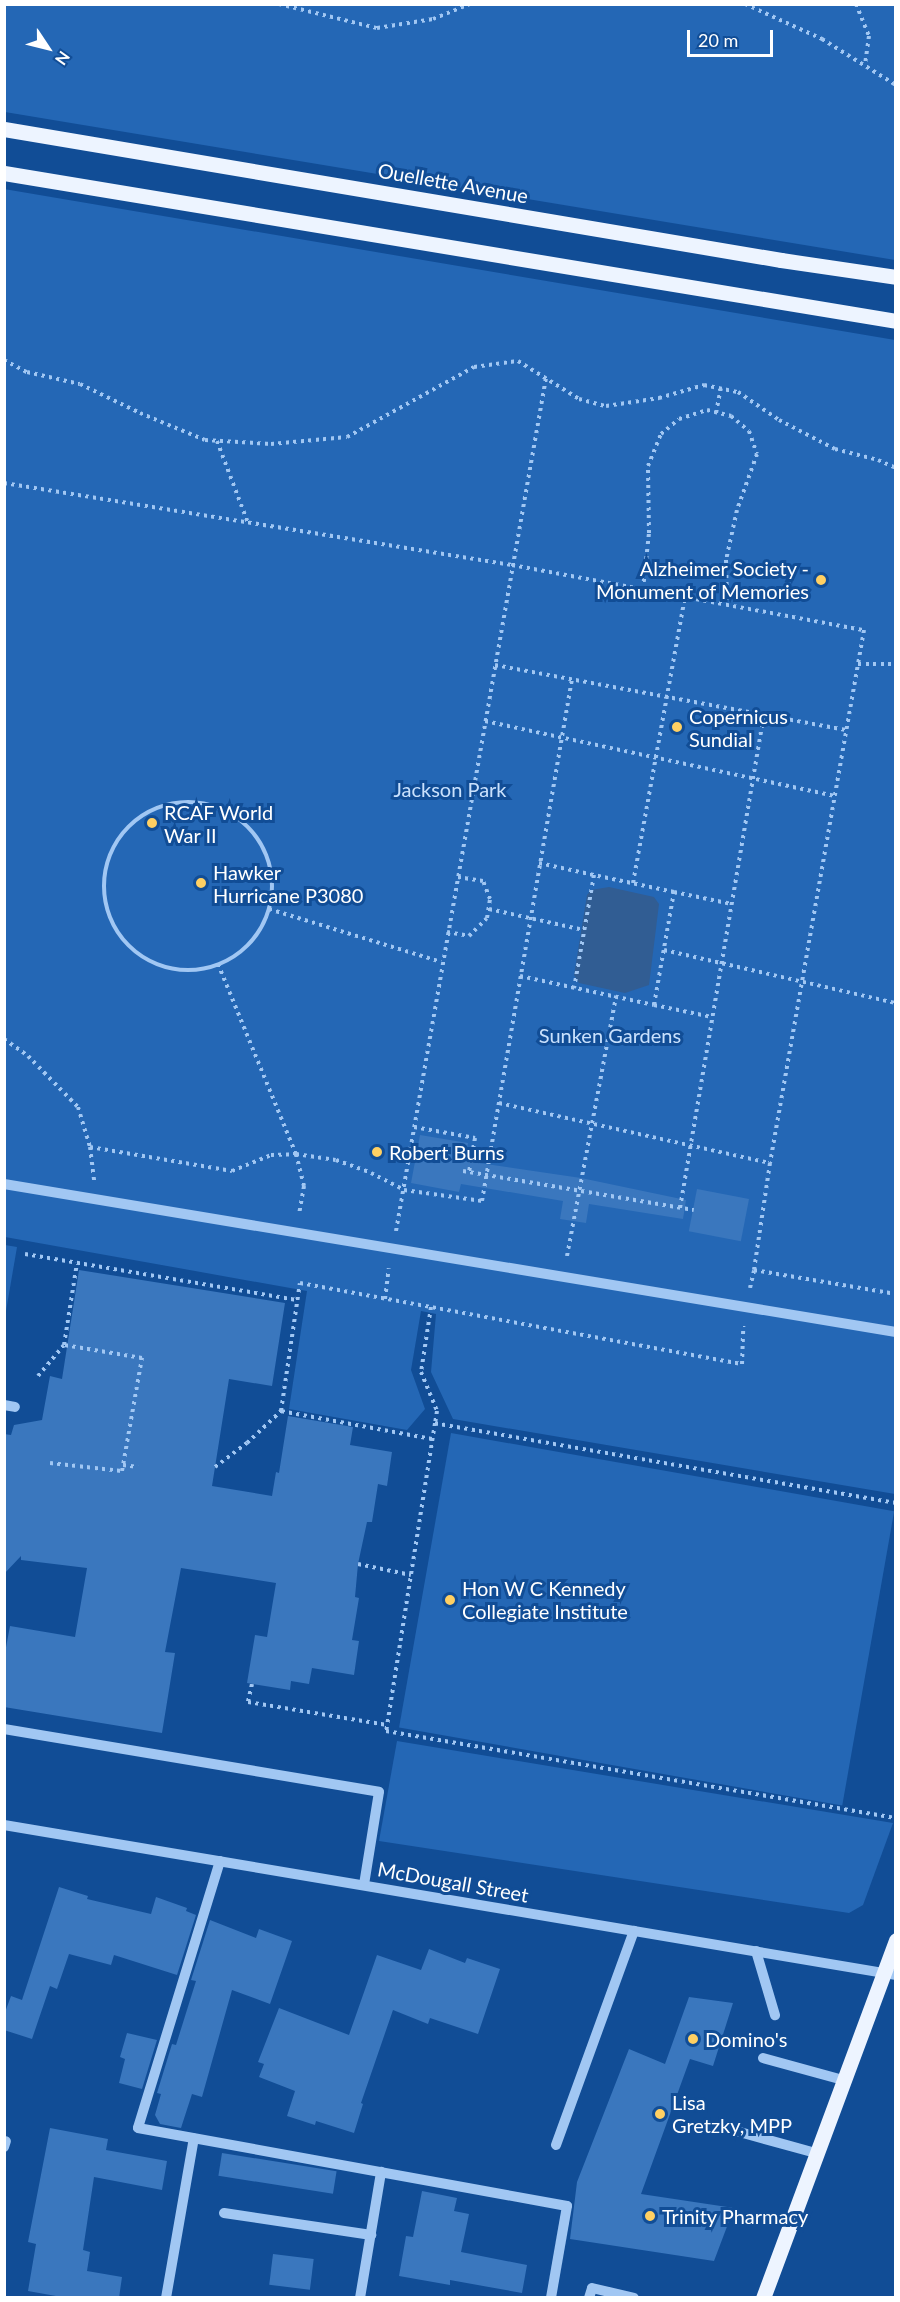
<!DOCTYPE html>
<style>
body{margin:0}
#map{position:relative;width:900px;height:2302px;overflow:hidden;background:#114d96;font-family:Lato,sans-serif}
div>[style]{position:absolute}
.green>*{inset:0;background:#2467b5;transform-origin:0 0}
.water>*{inset:0;background:#315d93}
.building>*{inset:0;background:#3a77be;transform-origin:0 0}
.path>*{height:4px;margin-top:-2px;transform-origin:0;background:repeating-linear-gradient(90deg,#a1c7f3 0 3px,transparent 0 7.5px)}
.path>.ring{margin:-2px;padding:0;box-sizing:content-box;background:none;border:4px solid #a1c7f3;border-radius:50%}
.minor>*{height:10px;margin:-5px;padding:0 5px;transform-origin:5px;border-radius:5px;background:#a1c7f3}
.major>*{height:15px;margin:-7.5px;padding:0 7.5px;transform-origin:7.5px;border-radius:7.5px;background:#edf4ff}
.dots>*{width:16px;height:16px;translate:-50% -50%;box-sizing:border-box;border:3px solid #114d96;border-radius:50%}
span{translate:-50% -50%;white-space:nowrap;text-align:center;line-height:1.15;-webkit-text-stroke:6px #114d96;paint-order:stroke}
.street-label{font-size:20px;color:#fff}
.poi-label{font-size:20px;color:#fff}
.right{translate:-100% -50%;text-align:right}
.left{translate:0 -50%;text-align:left}
.park-label{font-size:20px;color:#c9e1fd}
.frame{position:absolute;inset:0;border:6px solid #fff;pointer-events:none}
.north{position:absolute;left:18px;top:18px;width:60px;height:60px;-webkit-text-stroke:4px #114d96;paint-order:stroke;rotate:125deg;font-size:16px;font-weight:700;line-height:24px;text-align:center;color:#fff}
.north::after{content:'';display:block;margin:auto;width:21px;height:27px;background:#fff;clip-path:polygon(50% 0,100% 100%,50% 72%,0 100%)}
.scale{position:absolute;left:687px;top:30px;width:86px;height:27px;box-sizing:border-box;border:3px solid #fff;border-top:0;padding-left:8px;font-size:18px;line-height:21px;white-space:nowrap;color:#fff;-webkit-text-stroke:4px #114d96;paint-order:stroke}
</style>
<div id="map">
<div class="green">
<i style="clip-path:polygon(4px 5px,895px 5px,895px 260px,5px 112px)"></i>
<i style="clip-path:polygon(4px 189px,895px 340px,895px 1494px,453px 1419px,431px 1372px,436px 1314px,421px 1311px,411px 1370px,425px 1409px,407px 1430px,289px 1409px,307px 1291px,5px 1237px)"></i>
<i style="clip-path:polygon(5px 1245px,17px 1247px,6px 1311px,4px 1311px)"></i>
<i style="left:451px;top:1433px;width:450px;height:299px;rotate:10deg"></i>
<i style="clip-path:polygon(397px 1741px,893px 1823px,863px 1905px,849px 1913px,379px 1841px)"></i>
</div>
<div class="water">
<i style="clip-path:polygon(609px 887px,654px 897px,659px 904px,649px 985px,625px 993px,579px 983px,574px 975px,587px 895px,591px 890px)"></i>
</div>
<div class="building">
<i style="clip-path:polygon(420px 1135px,468px 1143px,465px 1161px,581px 1178px,686px 1200px,683px 1219px,589px 1204px,586px 1223px,560px 1219px,563px 1201px,461px 1184px,459px 1192px,411px 1183px)"></i>
<i style="left:697px;top:1189px;width:53px;height:43px;rotate:11deg"></i>
<i style="clip-path:polygon(79px 1270px,285px 1303px,272px 1386px,229px 1379px,212px 1486px,272px 1496px,276px 1472px,279px 1473px,288px 1416px,353px 1427px,350px 1445px,392px 1452px,387px 1486px,378px 1484px,372px 1522px,367px 1522px,358px 1564px,355px 1597px,359px 1598px,352px 1640px,359px 1641px,354px 1675px,312px 1668px,309px 1684px,291px 1681px,290px 1690px,247px 1683px,255px 1635px,267px 1637px,276px 1583px,181px 1568px,165px 1652px,175px 1653px,162px 1733px,4px 1707px,4px 1658px,10px 1626px,75px 1637px,87px 1568px,21px 1560px,21px 1556px,4px 1574px,4px 1434px,11px 1435px,14px 1425px,42px 1420px,50px 1376px,62px 1379px)"></i>
<i style="clip-path:polygon(59px 1887px,88px 1896px,87px 1899px,151px 1914px,156px 1897px,187px 1908px,186px 1911px,196px 1915px,177px 1975px,114px 1955px,111px 1965px,69px 1954px,57px 1989px,50px 1986px,32px 2039px,4px 2030px,4px 2015px,11px 1996px,22px 2000px)"></i>
<i style="clip-path:polygon(210px 1920px,256px 1938px,259px 1929px,292px 1941px,270px 2004px,232px 1990px,202px 2097px,192px 2094px,181px 2128px,160px 2124px,155px 2115px,161px 2094px,157px 2093px,172px 2044px,176px 2045px,196px 1981px,191px 1980px)"></i>
<i style="clip-path:polygon(429px 1949px,465px 1963px,467px 1958px,500px 1969px,478px 2034px,430px 2018px,428px 2024px,393px 2010px,361px 2103px,363px 2104px,354px 2133px,316px 2121px,315px 2125px,287px 2116px,295px 2091px,259px 2077px,264px 2064px,258px 2062px,279px 2008px,349px 2035px,377px 1955px,421px 1970px)"></i>
<i style="clip-path:polygon(689px 1997px,733px 2003px,713px 2066px,690px 2059px,641px 2194px,734px 2208px,714px 2261px,570px 2239px,577px 2182px,629px 2049px,665px 2064px)"></i>
<i style="clip-path:polygon(127px 2033px,157px 2040px,142px 2089px,119px 2083px,125px 2059px,120px 2057px)"></i>
<i style="clip-path:polygon(50px 2128px,108px 2139px,106px 2150px,167px 2161px,162px 2190px,94px 2177px,83px 2250px,90px 2252px,87px 2271px,122px 2277px,119px 2298px,67px 2298px,28px 2291px,36px 2244px,28px 2242px)"></i>
<i style="left:222px;top:2153px;width:116px;height:23px;rotate:9deg"></i>
<i style="clip-path:polygon(422px 2191px,457px 2198px,454px 2211px,469px 2214px,461px 2252px,527px 2265px,522px 2293px,450px 2280px,450px 2285px,399px 2276px,406px 2236px,413px 2237px)"></i>
<i style="left:273px;top:2254px;width:41px;height:31px;rotate:7deg"></i>
</div>
<div class="path">
<i style="left:279px;top:4px;width:101px;rotate:13.8deg"></i>
<i style="left:377px;top:28px;width:57px;rotate:-9.1deg"></i>
<i style="left:433px;top:19px;width:40px;rotate:-22deg"></i>
<i style="left:745px;top:4px;width:85px;rotate:24.4deg"></i>
<i style="left:822px;top:39px;width:87px;rotate:31.9deg"></i>
<i style="left:856px;top:4px;width:35px;rotate:68deg"></i>
<i style="left:869px;top:36px;width:30px;rotate:98deg"></i>
<i style="left:4px;top:360px;width:26px;rotate:28deg"></i>
<i style="left:27px;top:372px;width:54px;rotate:12.8deg"></i>
<i style="left:80px;top:384px;width:67px;rotate:25.8deg"></i>
<i style="left:140px;top:413px;width:70px;rotate:22.6deg"></i>
<i style="left:205px;top:440px;width:66px;rotate:3.5deg"></i>
<i style="left:271px;top:444px;width:76px;rotate:-5.3deg"></i>
<i style="left:347px;top:437px;width:145px;rotate:-28.9deg"></i>
<i style="left:474px;top:367px;width:44px;rotate:-7.8deg"></i>
<i style="left:518px;top:361px;width:72px;rotate:31.9deg"></i>
<i style="left:579px;top:399px;width:28px;rotate:15deg"></i>
<i style="left:606px;top:406px;width:54px;rotate:-8.6deg"></i>
<i style="left:659px;top:398px;width:47px;rotate:-16.1deg"></i>
<i style="left:704px;top:385px;width:35px;rotate:12deg"></i>
<i style="left:738px;top:392px;width:50px;rotate:34.3deg"></i>
<i style="left:779px;top:420px;width:63px;rotate:27.4deg"></i>
<i style="left:835px;top:449px;width:44px;rotate:14.3deg"></i>
<i style="left:878px;top:460px;width:20px;rotate:24deg"></i>
<i style="left:716px;top:413px;width:25px;rotate:-79deg"></i>
<i style="left:217px;top:441px;width:88px;rotate:69.3deg"></i>
<i style="left:4px;top:483px;width:515px;rotate:9.17deg"></i>
<i style="left:512px;top:565px;width:358px;rotate:10.5deg"></i>
<i style="left:864px;top:630px;width:541px;rotate:100deg"></i>
<i style="left:770px;top:1163px;width:108px;rotate:98.5deg"></i>
<i style="left:643px;top:589px;width:56px;rotate:-83.9deg"></i>
<i style="left:649px;top:533px;width:67px;rotate:-90.9deg"></i>
<i style="left:648px;top:466px;width:35px;rotate:-68deg"></i>
<i style="left:661px;top:434px;width:23px;rotate:-40deg"></i>
<i style="left:679px;top:419px;width:29px;rotate:-18deg"></i>
<i style="left:707px;top:410px;width:25px;rotate:14deg"></i>
<i style="left:731px;top:416px;width:23px;rotate:40deg"></i>
<i style="left:749px;top:431px;width:24px;rotate:71deg"></i>
<i style="left:757px;top:454px;width:59px;rotate:109.7deg"></i>
<i style="left:737px;top:510px;width:51px;rotate:102.4deg"></i>
<i style="left:726px;top:560px;width:45px;rotate:88.7deg"></i>
<i style="left:858px;top:664px;width:38px"></i>
<i style="left:495px;top:665px;width:357px;rotate:10.5deg"></i>
<i style="left:485px;top:721px;width:358px;rotate:12.1deg"></i>
<i class="ring" style="left:104px;top:802px;width:164px;height:164px"></i>
<i style="left:539px;top:863px;width:56px;rotate:12.3deg"></i>
<i style="left:633px;top:883px;width:291px;rotate:-79.7deg"></i>
<i style="left:674px;top:892px;width:59px;rotate:11.7deg"></i>
<i style="left:269px;top:909px;width:180px;rotate:17.1deg"></i>
<i style="left:489px;top:909px;width:97px;rotate:12.5deg"></i>
<i style="left:447px;top:932px;width:22px;rotate:10deg"></i>
<i style="left:469px;top:936px;width:25px;rotate:-45deg"></i>
<i style="left:487px;top:918px;width:19px;rotate:-81deg"></i>
<i style="left:490px;top:899px;width:19px;rotate:-111deg"></i>
<i style="left:483px;top:881px;width:26px;rotate:-171deg"></i>
<i style="left:664px;top:950px;width:238px;rotate:12.9deg"></i>
<i style="left:218px;top:964px;width:205px;rotate:67.7deg"></i>
<i style="left:296px;top:1154px;width:33px;rotate:76deg"></i>
<i style="left:304px;top:1186px;width:28px;rotate:100deg"></i>
<i style="left:520px;top:976px;width:137px;rotate:12.2deg"></i>
<i style="left:654px;top:1005px;width:115px;rotate:-80deg"></i>
<i style="left:674px;top:892px;width:82px;rotate:-168deg"></i>
<i style="left:594px;top:875px;width:115px;rotate:100deg"></i>
<i style="left:654px;top:1005px;width:59px;rotate:11.7deg"></i>
<i style="left:4px;top:1039px;width:29px;rotate:35deg"></i>
<i style="left:28px;top:1056px;width:71px;rotate:45.6deg"></i>
<i style="left:78px;top:1107px;width:42px;rotate:73.3deg"></i>
<i style="left:90px;top:1147px;width:144px;rotate:9.6deg"></i>
<i style="left:232px;top:1171px;width:42px;rotate:-22.3deg"></i>
<i style="left:271px;top:1155px;width:25px;rotate:-2deg"></i>
<i style="left:296px;top:1154px;width:40px;rotate:8.5deg"></i>
<i style="left:336px;top:1160px;width:37px;rotate:20deg"></i>
<i style="left:371px;top:1173px;width:37px;rotate:27deg"></i>
<i style="left:404px;top:1190px;width:79px;rotate:8deg"></i>
<i style="left:482px;top:1201px;width:530px;rotate:-80.22deg"></i>
<i style="left:499px;top:1103px;width:278px;rotate:12.5deg"></i>
<i style="left:414px;top:1127px;width:62px;rotate:10.2deg"></i>
<i style="left:475px;top:1138px;width:35px;rotate:100deg"></i>
<i style="left:90px;top:1147px;width:35px;rotate:83deg"></i>
<i style="left:463px;top:1171px;width:234px;rotate:9.6deg"></i>
<i style="left:680px;top:1208px;width:501px;rotate:-80.35deg"></i>
<i style="left:396px;top:1231px;width:866px;rotate:-80.03deg"></i>
<i style="left:25px;top:1254px;width:277px;rotate:9.6deg"></i>
<i style="left:567px;top:1256px;width:265px;rotate:-79.3deg"></i>
<i style="left:750px;top:1288px;width:18px;rotate:-77deg"></i>
<i style="left:754px;top:1270px;width:144px;rotate:9.6deg"></i>
<i style="left:385px;top:1299px;width:31px;rotate:-83deg"></i>
<i style="left:431px;top:1307px;width:66px;rotate:98.7deg"></i>
<i style="left:421px;top:1372px;width:42px;rotate:67.7deg"></i>
<i style="left:437px;top:1411px;width:12px;rotate:99deg"></i>
<i style="left:38px;top:1376px;width:40px;rotate:-50deg"></i>
<i style="left:432px;top:1439px;width:154px;rotate:-169.5deg"></i>
<i style="left:281px;top:1411px;width:129px;rotate:-81.6deg"></i>
<i style="left:300px;top:1283px;width:449px;rotate:10.4deg"></i>
<i style="left:742px;top:1364px;width:38px;rotate:-88deg"></i>
<i style="left:50px;top:1463px;width:72px;rotate:6.3deg"></i>
<i style="left:122px;top:1471px;width:115px;rotate:-80deg"></i>
<i style="left:142px;top:1358px;width:79px;rotate:-170.5deg"></i>
<i style="left:64px;top:1345px;width:83px;rotate:-81deg"></i>
<i style="left:123px;top:1465px;width:15px;rotate:8deg"></i>
<i style="left:215px;top:1467px;width:40px;rotate:-37deg"></i>
<i style="left:247px;top:1443px;width:47px;rotate:-43.3deg"></i>
<i style="left:896px;top:1503px;width:468px;rotate:-170.2deg"></i>
<i style="left:435px;top:1423px;width:312px;rotate:99deg"></i>
<i style="left:386px;top:1731px;width:517px;rotate:9.68deg"></i>
<i style="left:358px;top:1564px;width:54px;rotate:11.7deg"></i>
<i style="left:252px;top:1684px;width:18px;rotate:103deg"></i>
<i style="left:248px;top:1702px;width:141px;rotate:9.4deg"></i>
</div>
<div class="minor">
<i style="left:4px;top:1184px;width:904px;rotate:9.42deg"></i>
<i style="left:4px;top:1405px;width:11px;rotate:10deg"></i>
<i style="left:4px;top:1729px;width:380px;rotate:9.5deg"></i>
<i style="left:379px;top:1792px;width:94px;rotate:99.2deg"></i>
<i style="left:4px;top:1825px;width:905px;rotate:9.55deg"></i>
<i style="left:220px;top:1861px;width:279px;rotate:107.1deg"></i>
<i style="left:138px;top:2128px;width:436px;rotate:10.3deg"></i>
<i style="left:567px;top:2206px;width:93px;rotate:99.9deg"></i>
<i style="left:756px;top:1951px;width:67px;rotate:73.5deg"></i>
<i style="left:763px;top:2058px;width:83px;rotate:15.4deg"></i>
<i style="left:725px;top:2128px;width:94px;rotate:15.4deg"></i>
<i style="left:556px;top:2145px;width:228px;rotate:-70deg"></i>
<i style="left:4px;top:2147px;width:6px;rotate:-72deg"></i>
<i style="left:224px;top:2213px;width:149px;rotate:8.5deg"></i>
<i style="left:166px;top:2298px;width:162px;rotate:-80.1deg"></i>
<i style="left:360px;top:2298px;width:128px;rotate:-80.5deg"></i>
<i style="left:589px;top:2298px;width:10px;rotate:-73deg"></i>
<i style="left:592px;top:2288px;width:43px;rotate:13.4deg"></i>
</div>
<div class="major">
<i style="left:4px;top:129px;width:788px;rotate:9.57deg"></i>
<i style="left:781px;top:260px;width:116px;rotate:8.4deg"></i>
<i style="left:4px;top:173px;width:904px;rotate:9.42deg"></i>
<i style="left:763px;top:2298px;width:382px;rotate:-69.6deg"></i>
</div>
<div class="dots">
<i style="left:821px;top:580px;background:#ffd063"></i>
<i style="left:677px;top:727px;background:#ffd063"></i>
<i style="left:152px;top:823px;background:#ffd063"></i>
<i style="left:201px;top:883px;background:#ffd063"></i>
<i style="left:377px;top:1152px;background:#ffd063"></i>
<i style="left:450px;top:1600px;background:#ffd063"></i>
<i style="left:693px;top:2039px;background:#ffd063"></i>
<i style="left:660px;top:2114px;background:#ffd063"></i>
<i style="left:650px;top:2216px;background:#ffd063"></i>
</div>
<div class="street-label">
<span style="left:453px;top:183px;rotate:10deg">Ouellette Avenue</span>
<span style="left:453px;top:1882px;rotate:10deg">McDougall Street</span>
</div>
<div class="poi-label">
<span class="right" style="left:809px;top:580px">Alzheimer Society -<br>Monument of Memories</span>
<span class="left" style="left:689px;top:728px">Copernicus<br>Sundial</span>
<span class="left" style="left:164px;top:824px">RCAF World<br>War II</span>
<span class="left" style="left:213px;top:884px">Hawker<br>Hurricane P3080</span>
<span class="left" style="left:389px;top:1152px">Robert Burns</span>
<span class="left" style="left:462px;top:1600px">Hon W C Kennedy<br>Collegiate Institute</span>
<span class="left" style="left:705px;top:2039px">Domino's</span>
<span class="left" style="left:672px;top:2114px">Lisa<br>Gretzky, MPP</span>
<span class="left" style="left:662px;top:2216px">Trinity Pharmacy</span>
</div>
<div class="park-label">
<span style="left:450px;top:789px">Jackson Park</span>
<span style="left:610px;top:1035px">Sunken Gardens</span>
</div>
<div class="frame"></div>
<div class="north">N</div>
<div class="scale">20 m</div>
</div>
